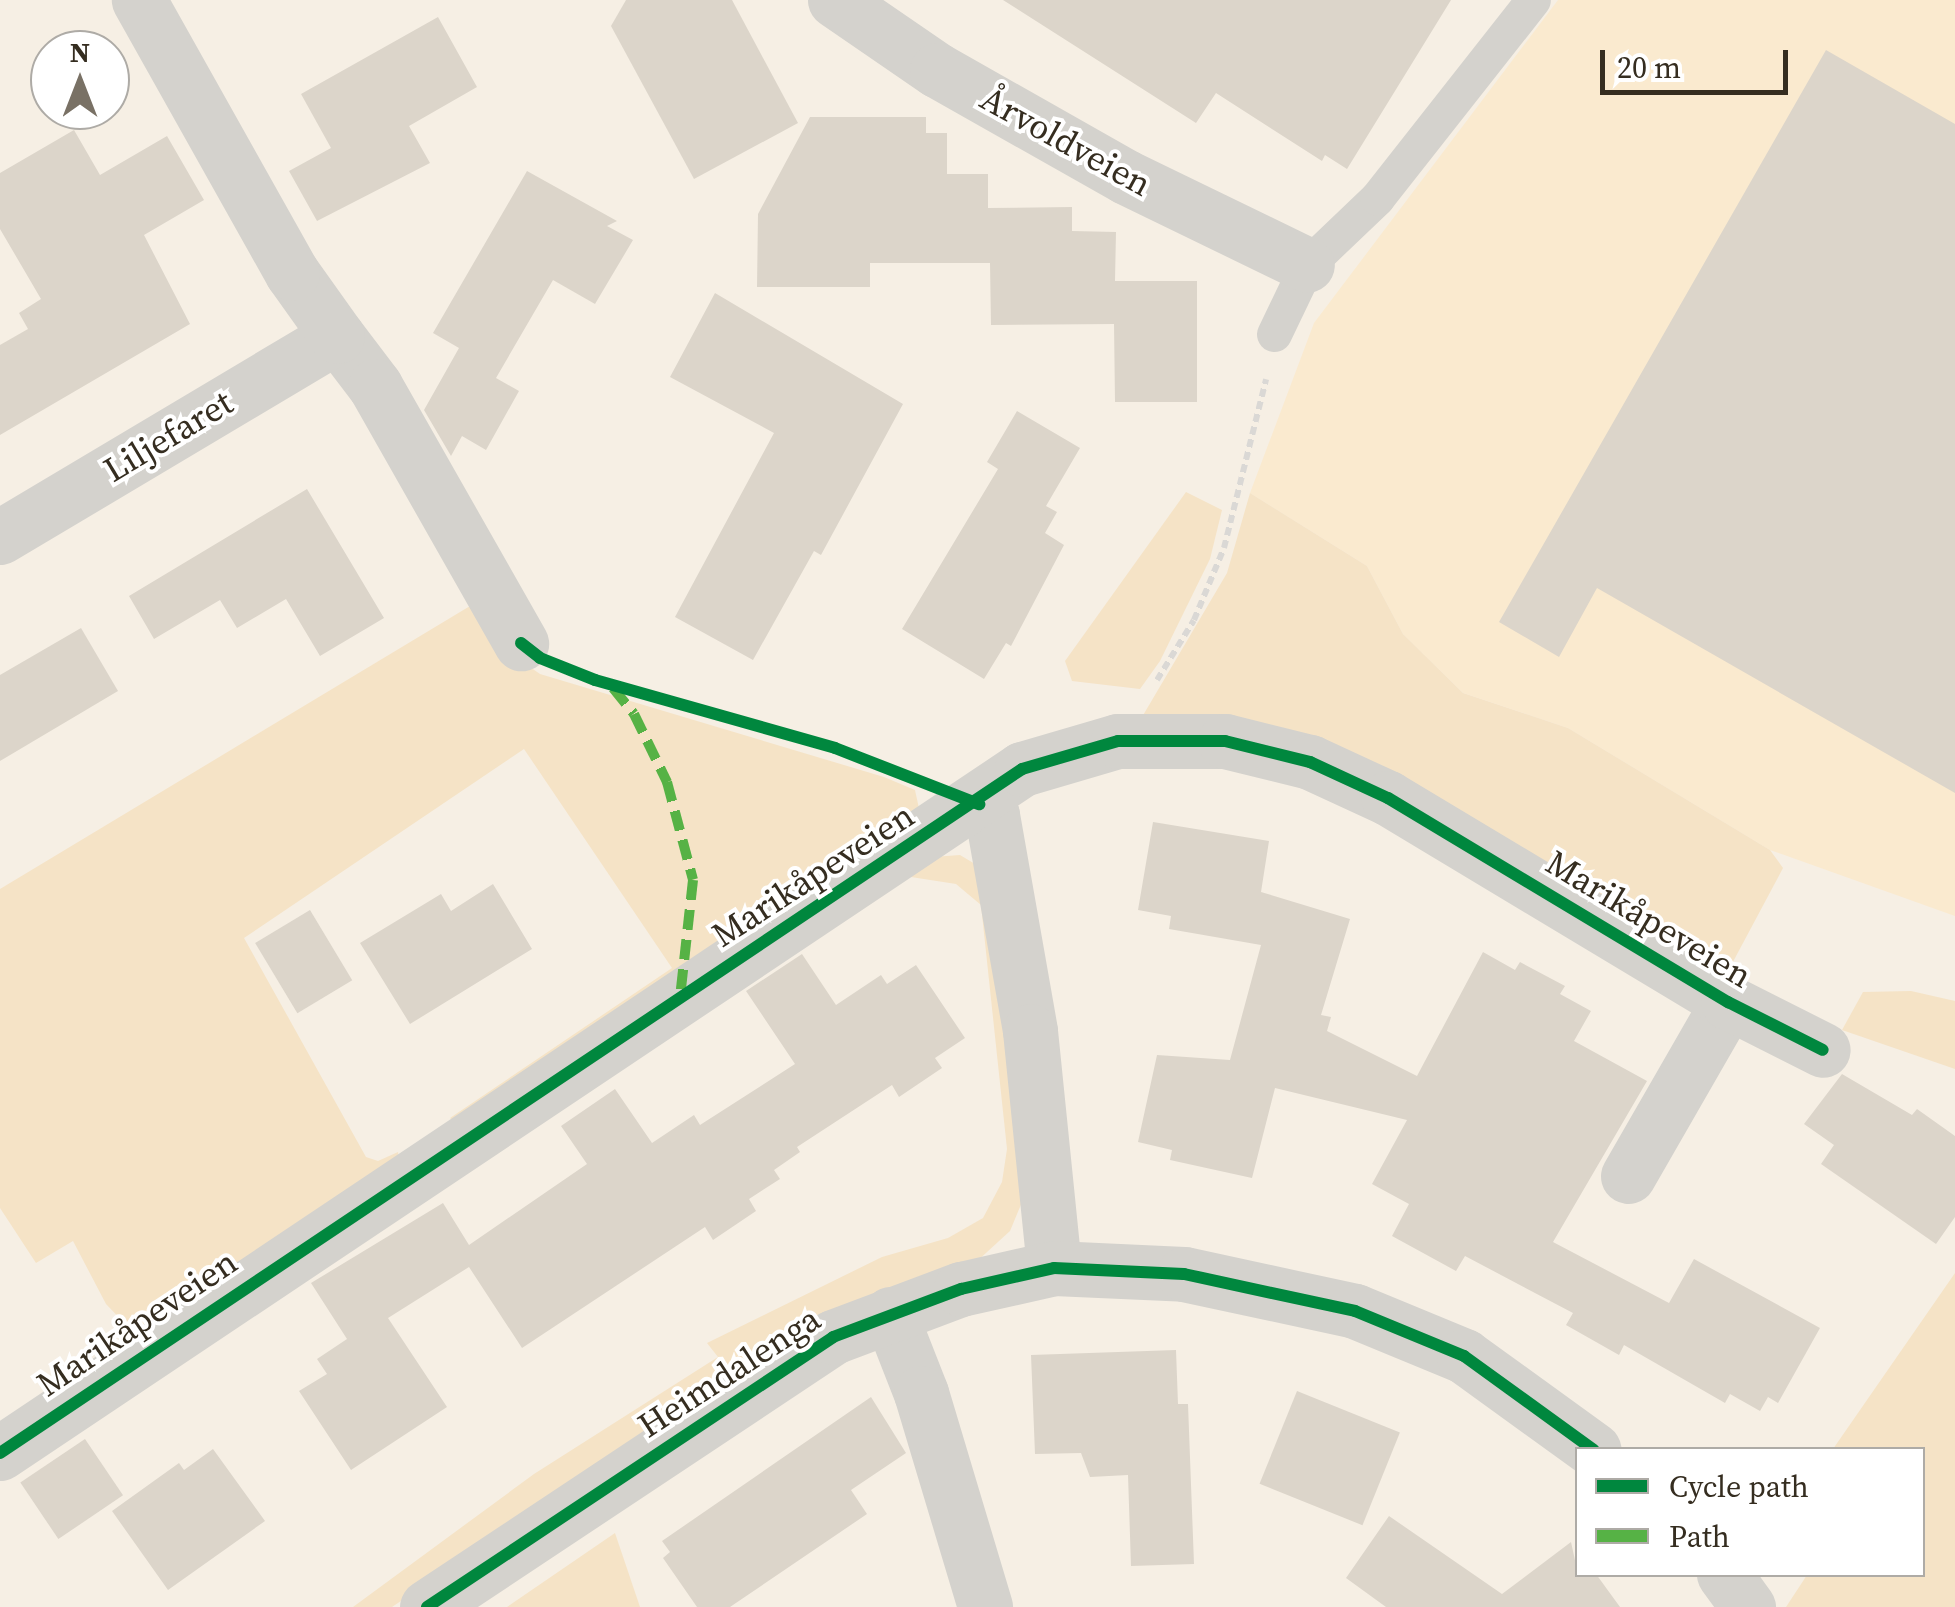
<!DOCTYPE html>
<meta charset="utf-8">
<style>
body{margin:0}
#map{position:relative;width:1955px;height:1607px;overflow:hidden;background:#f6efe4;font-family:"Source Serif 4",serif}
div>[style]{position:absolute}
.built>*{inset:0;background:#faeacf}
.green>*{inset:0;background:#f5e3c6}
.building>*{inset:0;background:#dcd5ca;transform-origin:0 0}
.path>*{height:6px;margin-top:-3px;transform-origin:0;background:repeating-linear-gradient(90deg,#dad8d5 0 8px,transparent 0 13px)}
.lane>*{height:35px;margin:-17.5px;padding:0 17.5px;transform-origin:17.5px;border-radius:17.5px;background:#d4d2cd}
.street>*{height:55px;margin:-27.5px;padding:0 27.5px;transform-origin:27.5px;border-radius:27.5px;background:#d4d2cd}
.quiet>*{height:10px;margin-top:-5px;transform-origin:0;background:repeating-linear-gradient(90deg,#56b245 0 20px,transparent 0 30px)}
.cycleway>*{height:12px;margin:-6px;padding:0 6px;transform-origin:6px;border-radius:6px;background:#00873e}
span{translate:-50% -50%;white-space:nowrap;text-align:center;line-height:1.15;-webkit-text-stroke:8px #fff;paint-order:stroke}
.street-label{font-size:35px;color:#352d20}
.legend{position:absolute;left:1575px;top:1447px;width:350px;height:130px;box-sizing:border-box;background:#fff;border:2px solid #aeaba6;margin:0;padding:12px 18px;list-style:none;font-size:30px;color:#352d20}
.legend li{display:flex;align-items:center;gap:20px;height:50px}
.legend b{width:50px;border:2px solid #aeaba6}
.north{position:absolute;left:30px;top:30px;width:100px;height:100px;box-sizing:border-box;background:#fff;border:2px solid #aeaba6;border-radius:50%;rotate:0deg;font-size:28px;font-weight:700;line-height:40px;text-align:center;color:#352d20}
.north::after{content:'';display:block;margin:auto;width:35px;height:45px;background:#797165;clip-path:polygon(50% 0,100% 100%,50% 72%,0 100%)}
.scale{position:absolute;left:1600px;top:50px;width:188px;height:45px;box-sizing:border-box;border:5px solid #352d20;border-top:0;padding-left:12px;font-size:30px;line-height:35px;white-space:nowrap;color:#352d20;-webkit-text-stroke:8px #fff;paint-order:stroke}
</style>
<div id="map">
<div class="built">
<i style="clip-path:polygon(1558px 0,1955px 0,1955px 916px,1770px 850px,1568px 728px,1463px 693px,1403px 634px,1367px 566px,1250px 493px,1314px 323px)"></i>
</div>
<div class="green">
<i style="clip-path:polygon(1186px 492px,1222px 510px,1210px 559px,1160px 661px,1140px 689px,1072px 681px,1065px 661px)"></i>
<i style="clip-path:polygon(1250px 493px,1367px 566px,1403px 634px,1463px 693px,1568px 728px,1770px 850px,1783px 868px,1727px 973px,1142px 717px,1227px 573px)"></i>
<i style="clip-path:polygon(480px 600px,517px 658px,540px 674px,884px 777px,915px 790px,920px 813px,456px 1124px,450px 1118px,672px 968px,524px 749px,244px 938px,366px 1157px,378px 1161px,398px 1152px,400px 1165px,150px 1329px,129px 1328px,106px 1304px,73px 1241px,36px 1263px,0 1208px,0 889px)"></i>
<i style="clip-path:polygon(960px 855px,985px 870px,1025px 1195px,1010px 1231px,975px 1263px,770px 1353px,392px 1607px,353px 1607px,534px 1474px,718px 1357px,707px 1343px,882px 1257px,948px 1238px,983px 1218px,1002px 1182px,1007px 1149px,981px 905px,956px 884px,898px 875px,933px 857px)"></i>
<i style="clip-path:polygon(1911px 991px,1955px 1001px,1955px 1069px,1842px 1030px,1863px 992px)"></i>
<i style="clip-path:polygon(1955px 1273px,1955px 1607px,1786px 1607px,1807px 1575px,1922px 1574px,1922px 1450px,1833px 1449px)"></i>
<i style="clip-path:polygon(615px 1533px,640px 1607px,507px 1607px)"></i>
</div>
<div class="building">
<i style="clip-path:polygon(626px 0,732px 0,798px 123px,694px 179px,611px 26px)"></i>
<i style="clip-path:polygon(1003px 0,1451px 0,1347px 169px,1325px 155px,1322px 161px,1216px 93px,1196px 123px)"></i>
<i style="clip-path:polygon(438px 17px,477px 87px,409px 126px,430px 163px,317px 221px,289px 171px,331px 148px,301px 94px)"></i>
<i style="clip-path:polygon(1826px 50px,1955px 124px,1955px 793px,1597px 588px,1559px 657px,1499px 622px)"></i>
<i style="clip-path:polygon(810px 117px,926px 117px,926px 133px,947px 133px,947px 174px,988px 174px,988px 208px,1072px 207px,1072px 231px,1116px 232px,1115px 281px,1197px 281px,1197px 402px,1115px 402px,1114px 324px,991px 325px,990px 263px,870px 263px,870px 287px,757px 287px,758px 214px)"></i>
<i style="clip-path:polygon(74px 130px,100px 175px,167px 136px,204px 200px,144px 235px,190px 324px,0 435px,0 345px,28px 329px,19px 313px,41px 299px,0 229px,0 173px)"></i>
<i style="clip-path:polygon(527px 171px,617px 221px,607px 226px,633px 240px,595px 304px,553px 280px,496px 378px,519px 391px,486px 450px,462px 436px,451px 456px,424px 410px,459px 348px,433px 333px)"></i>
<i style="clip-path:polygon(715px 293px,903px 404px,821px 555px,814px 551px,753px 660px,675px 617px,774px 433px,670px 377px)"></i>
<i style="clip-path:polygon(1017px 411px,1080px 448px,1046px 506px,1057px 512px,1045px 533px,1064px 545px,1011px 646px,1006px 643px,984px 679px,902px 629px,998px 469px,987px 462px)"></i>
<i style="clip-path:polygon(307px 489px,384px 618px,320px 656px,286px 599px,237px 628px,220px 600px,154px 639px,129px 596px)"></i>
<i style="clip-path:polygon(81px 628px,118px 691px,0 761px,0 675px)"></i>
<i style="clip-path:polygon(1153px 822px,1269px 841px,1261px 892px,1350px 919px,1321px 1015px,1331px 1017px,1327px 1031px,1417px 1076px,1483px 952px,1515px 970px,1520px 962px,1565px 986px,1560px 994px,1591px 1011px,1574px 1041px,1647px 1081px,1553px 1242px,1669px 1303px,1694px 1259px,1820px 1328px,1778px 1403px,1768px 1397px,1760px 1411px,1730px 1394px,1725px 1403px,1624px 1345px,1619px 1355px,1566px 1325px,1573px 1313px,1465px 1256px,1456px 1271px,1392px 1236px,1409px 1204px,1372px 1184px,1407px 1120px,1275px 1088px,1252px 1178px,1170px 1160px,1172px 1150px,1138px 1142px,1157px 1055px,1230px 1060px,1261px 945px,1169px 929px,1171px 916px,1138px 910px)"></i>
<i style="clip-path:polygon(493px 884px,532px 949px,410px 1024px,360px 943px,441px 894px,451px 911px)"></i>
<i style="left:310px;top:910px;width:82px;height:64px;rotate:59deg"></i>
<i style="clip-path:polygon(802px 954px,836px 1005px,881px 975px,887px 984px,916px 965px,965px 1038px,935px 1058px,942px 1068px,899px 1097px,892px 1085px,797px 1147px,800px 1152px,774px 1170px,780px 1179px,749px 1199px,756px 1211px,713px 1240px,705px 1227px,522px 1348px,469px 1267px,388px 1318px,447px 1407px,351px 1470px,299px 1391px,327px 1374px,317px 1359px,347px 1339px,311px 1283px,443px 1203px,469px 1245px,587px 1164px,561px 1126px,615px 1089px,652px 1143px,694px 1115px,700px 1125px,795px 1064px,746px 991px)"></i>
<i style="clip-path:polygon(1842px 1074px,1912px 1115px,1917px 1109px,1955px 1136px,1955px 1217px,1936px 1244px,1821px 1164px,1834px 1145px,1804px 1124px)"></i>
<i style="clip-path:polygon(1176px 1350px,1178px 1404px,1188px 1404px,1194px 1564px,1131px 1566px,1128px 1475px,1090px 1477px,1081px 1453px,1035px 1454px,1031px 1355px)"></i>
<i style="left:1297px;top:1391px;width:111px;height:100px;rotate:22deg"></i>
<i style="clip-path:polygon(871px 1397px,906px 1453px,851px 1490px,867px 1514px,730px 1607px,697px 1607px,663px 1558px,670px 1552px,662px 1541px)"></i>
<i style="left:85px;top:1439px;width:68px;height:78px;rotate:56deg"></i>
<i style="clip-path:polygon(213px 1449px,265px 1521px,168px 1590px,112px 1511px,179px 1463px,184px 1470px)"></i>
<i style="clip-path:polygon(1389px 1516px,1502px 1594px,1571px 1542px,1578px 1574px,1596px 1574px,1620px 1607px,1386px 1607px,1346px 1578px)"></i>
</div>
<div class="path">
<i style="left:1157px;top:680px;width:70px;rotate:-58.3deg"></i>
<i style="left:1194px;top:620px;width:78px;rotate:-67.4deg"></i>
<i style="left:1224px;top:548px;width:174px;rotate:-76deg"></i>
</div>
<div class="lane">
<i style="left:1274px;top:334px;width:76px;rotate:-64.4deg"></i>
<i style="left:1307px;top:265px;width:97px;rotate:-43.7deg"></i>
<i style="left:1377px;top:198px;width:252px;rotate:-51.8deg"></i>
</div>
<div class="street">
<i style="left:835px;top:0;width:124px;rotate:34.5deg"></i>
<i style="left:937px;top:70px;width:217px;rotate:29.5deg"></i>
<i style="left:1126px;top:177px;width:201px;rotate:25.9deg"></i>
<i style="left:337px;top:336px;width:63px;rotate:52.8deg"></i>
<i style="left:375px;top:386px;width:296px;rotate:60.4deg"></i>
<i style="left:0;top:537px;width:392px;rotate:-30.8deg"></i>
<i style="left:337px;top:336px;width:77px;rotate:-125.5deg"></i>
<i style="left:292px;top:273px;width:313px;rotate:-119.3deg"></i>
<i style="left:979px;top:804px;width:17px;rotate:40deg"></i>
<i style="left:992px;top:815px;width:219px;rotate:80deg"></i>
<i style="left:1030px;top:1031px;width:238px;rotate:84.2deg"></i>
<i style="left:1628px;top:1176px;width:201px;rotate:-60.1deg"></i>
<i style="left:890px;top:1314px;width:85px;rotate:68.6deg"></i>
<i style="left:921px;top:1393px;width:223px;rotate:73.3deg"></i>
<i style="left:0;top:1453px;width:1230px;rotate:-33.79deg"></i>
<i style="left:1022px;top:769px;width:100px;rotate:-16.3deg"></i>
<i style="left:1118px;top:741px;width:107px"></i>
<i style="left:1225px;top:741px;width:88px;rotate:13.9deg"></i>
<i style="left:1310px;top:762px;width:86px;rotate:24.8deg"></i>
<i style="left:1388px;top:798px;width:397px;rotate:31deg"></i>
<i style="left:1728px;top:1002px;width:106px;rotate:26.8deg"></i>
<i style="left:1724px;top:1574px;width:41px;rotate:54deg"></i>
<i style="left:427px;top:1607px;width:488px;rotate:-33.6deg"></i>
<i style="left:833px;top:1337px;width:137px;rotate:-20.6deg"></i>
<i style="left:961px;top:1289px;width:95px;rotate:-12.7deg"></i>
<i style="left:1054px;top:1268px;width:130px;rotate:2.6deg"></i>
<i style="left:1184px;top:1274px;width:175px;rotate:12.2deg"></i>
<i style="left:1355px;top:1311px;width:118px;rotate:22.4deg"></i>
<i style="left:1464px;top:1356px;width:160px;rotate:35.9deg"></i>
</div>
<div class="quiet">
<i style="left:613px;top:688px;width:33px;rotate:51deg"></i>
<i style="left:634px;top:714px;width:76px;rotate:64.1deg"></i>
<i style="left:667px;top:782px;width:101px;rotate:75.1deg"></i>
<i style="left:693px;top:880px;width:118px;rotate:96.3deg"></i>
</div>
<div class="cycleway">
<i style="left:521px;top:643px;width:24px;rotate:38deg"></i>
<i style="left:540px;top:658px;width:59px;rotate:21.8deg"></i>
<i style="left:595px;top:680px;width:249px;rotate:15.8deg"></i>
<i style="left:835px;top:748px;width:155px;rotate:21.3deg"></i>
<i style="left:0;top:1453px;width:1230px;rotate:-33.79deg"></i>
<i style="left:1022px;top:769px;width:100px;rotate:-16.3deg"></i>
<i style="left:1118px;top:741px;width:107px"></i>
<i style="left:1225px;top:741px;width:88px;rotate:13.9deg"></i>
<i style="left:1310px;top:762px;width:86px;rotate:24.8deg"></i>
<i style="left:1388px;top:798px;width:397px;rotate:31deg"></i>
<i style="left:1728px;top:1002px;width:106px;rotate:26.8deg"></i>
<i style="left:427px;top:1607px;width:488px;rotate:-33.6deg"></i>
<i style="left:833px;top:1337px;width:137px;rotate:-20.6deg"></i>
<i style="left:961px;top:1289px;width:95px;rotate:-12.7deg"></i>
<i style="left:1054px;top:1268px;width:130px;rotate:2.6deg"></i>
<i style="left:1184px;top:1274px;width:175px;rotate:12.2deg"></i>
<i style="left:1355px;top:1311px;width:118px;rotate:22.4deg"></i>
<i style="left:1464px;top:1356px;width:160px;rotate:35.9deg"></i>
</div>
<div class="street-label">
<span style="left:1066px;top:141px;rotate:29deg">Årvoldveien</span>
<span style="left:168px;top:436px;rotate:-31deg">Liljefaret</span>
<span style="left:813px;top:875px;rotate:-33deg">Marikåpeveien</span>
<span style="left:1649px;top:919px;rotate:31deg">Marikåpeveien</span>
<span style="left:137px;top:1323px;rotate:-34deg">Marikåpeveien</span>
<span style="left:729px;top:1372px;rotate:-33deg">Heimdalenga</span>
</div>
<ul class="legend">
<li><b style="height:12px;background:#00873e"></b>Cycle path</li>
<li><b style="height:12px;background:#56b245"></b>Path</li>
</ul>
<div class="north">N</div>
<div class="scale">20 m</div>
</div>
